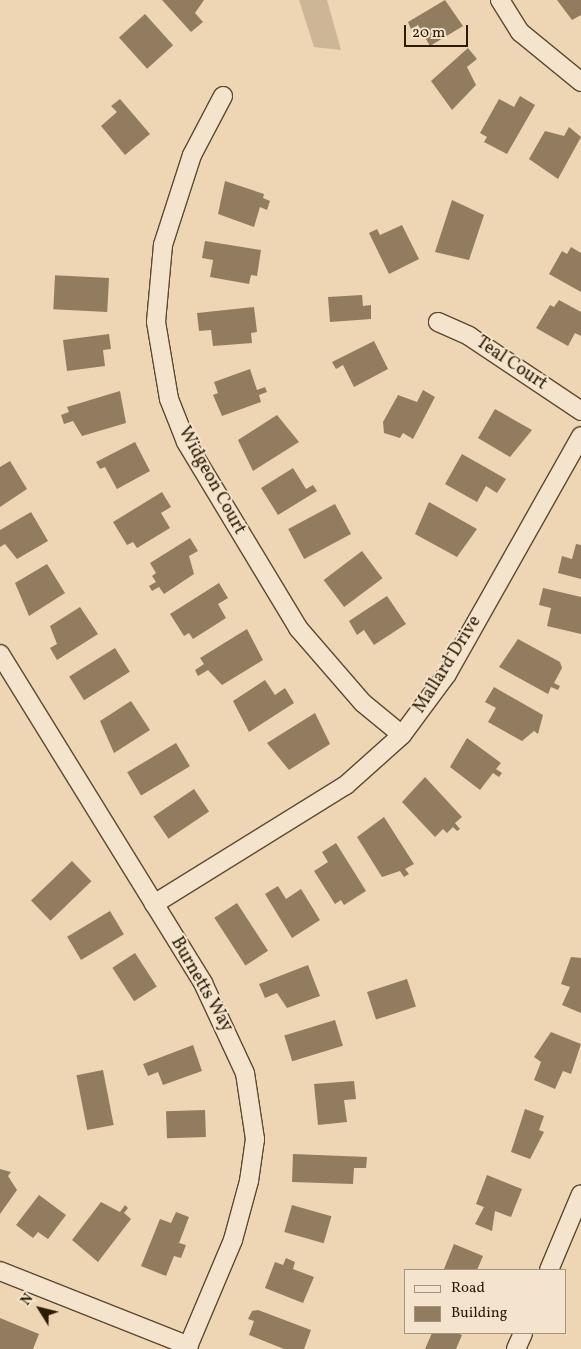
<!DOCTYPE html>
<style>
body{margin:0}
#map{position:relative;width:581px;height:1349px;overflow:hidden;background:#eed5b3;font-family:Vollkorn,serif}
div>[style]{position:absolute}
.green>*{inset:0;background:#cdb695}
.building>*{inset:0;background:#917c5f;transform-origin:0 0}
.roads{filter:drop-shadow(1px 0 #5c4a30) drop-shadow(-1px 0 #5c4a30) drop-shadow(0 1px #5c4a30) drop-shadow(0 -1px #5c4a30)}
.street>*{height:18px;margin:-9px;padding:0 9px;transform-origin:9px;border-radius:9px;background:#f4e4ce}
span{translate:-50% -50%;white-space:nowrap;text-align:center;line-height:1.15;-webkit-text-stroke:4px #f4e4ce;paint-order:stroke}
.street-label{font-size:18px;color:#2c1c05}
.legend{position:absolute;left:404px;top:1269px;width:162px;height:65px;box-sizing:border-box;background:#f4e4ce;border:1px solid #a4947e;margin:0;padding:6px 9px;list-style:none;font-size:15px;color:#2c1c05}
.legend li{display:flex;align-items:center;gap:10px;height:25px}
.legend b{width:25px;border:1px solid #a4947e}
.north{position:absolute;left:15px;top:1284px;width:50px;height:50px;-webkit-text-stroke:4px #f4e4ce;paint-order:stroke;rotate:306deg;font-size:14px;font-weight:700;line-height:20px;text-align:center;color:#2c1c05}
.north::after{content:'';display:block;margin:auto;width:18px;height:22px;background:#2c1c05;clip-path:polygon(50% 0,100% 100%,50% 72%,0 100%)}
.scale{position:absolute;left:404px;top:25px;width:64px;height:22px;box-sizing:border-box;border:2px solid #2c1c05;border-top:0;padding-left:6px;font-size:15px;line-height:18px;white-space:nowrap;color:#2c1c05;-webkit-text-stroke:4px #f4e4ce;paint-order:stroke}
</style>
<div id="map">
<div class="green">
<i style="clip-path:polygon(299px 0,327px 0,341px 50px,314px 47px)"></i>
</div>
<div class="building">
<i style="clip-path:polygon(162px 0,204px 0,195px 13px,203px 22px,191px 32px)"></i>
<i style="clip-path:polygon(445px 0,463px 26px,430px 46px,418px 25px,411px 29px,408px 22px)"></i>
<i style="clip-path:polygon(557px 0,581px 0,581px 15px,572px 20px)"></i>
<i style="left:145px;top:14px;width:42px;height:35px;rotate:48deg"></i>
<i style="clip-path:polygon(468px 48px,477px 59px,467px 67px,476px 85px,452px 110px,431px 81px)"></i>
<i style="clip-path:polygon(520px 96px,535px 105px,507px 154px,484px 142px,487px 137px,480px 133px,499px 99px,514px 107px)"></i>
<i style="clip-path:polygon(120px 99px,150px 134px,125px 155px,101px 126px,117px 112px,111px 106px)"></i>
<i style="clip-path:polygon(569px 127px,581px 137px,558px 179px,529px 159px,545px 131px,564px 136px)"></i>
<i style="clip-path:polygon(225px 181px,264px 194px,263px 198px,270px 201px,267px 210px,260px 207px,254px 227px,218px 214px)"></i>
<i style="clip-path:polygon(452px 200px,484px 215px,469px 260px,435px 252px)"></i>
<i style="clip-path:polygon(402px 225px,419px 259px,389px 274px,369px 233px,377px 229px,380px 235px)"></i>
<i style="clip-path:polygon(205px 241px,261px 250px,257px 276px,251px 275px,249px 284px,210px 277px,213px 260px,202px 258px)"></i>
<i style="clip-path:polygon(571px 247px,581px 253px,581px 292px,549px 274px,562px 251px,567px 254px)"></i>
<i style="left:109px;top:278px;width:34px;height:54px;rotate:93deg"></i>
<i style="clip-path:polygon(362px 295px,363px 306px,371px 305px,371px 319px,330px 322px,328px 297px)"></i>
<i style="clip-path:polygon(559px 300px,581px 312px,581px 336px,575px 333px,568px 346px,536px 328px,550px 305px,554px 307px)"></i>
<i style="clip-path:polygon(254px 307px,257px 332px,251px 333px,252px 343px,213px 346px,211px 330px,199px 331px,197px 313px)"></i>
<i style="clip-path:polygon(109px 334px,111px 349px,103px 350px,105px 366px,67px 371px,63px 340px)"></i>
<i style="clip-path:polygon(374px 341px,388px 369px,354px 387px,343px 365px,336px 369px,332px 362px)"></i>
<i style="clip-path:polygon(250px 369px,257px 390px,265px 387px,267px 392px,259px 395px,261px 402px,222px 416px,213px 395px,218px 393px,214px 382px)"></i>
<i style="clip-path:polygon(423px 390px,435px 397px,413px 439px,403px 433px,400px 438px,384px 433px,383px 422px,398px 395px,417px 402px)"></i>
<i style="clip-path:polygon(120px 391px,126px 423px,82px 436px,73px 421px,64px 424px,61px 415px,69px 412px,67px 407px)"></i>
<i style="clip-path:polygon(495px 409px,532px 430px,510px 457px,478px 438px)"></i>
<i style="clip-path:polygon(277px 415px,299px 442px,253px 471px,238px 440px)"></i>
<i style="clip-path:polygon(135px 442px,150px 471px,117px 489px,105px 467px,100px 469px,96px 462px)"></i>
<i style="clip-path:polygon(462px 454px,506px 479px,497px 493px,486px 486px,477px 502px,445px 484px)"></i>
<i style="clip-path:polygon(10px 461px,27px 489px,0 507px,0 467px)"></i>
<i style="clip-path:polygon(293px 468px,306px 489px,313px 485px,317px 491px,278px 515px,261px 488px)"></i>
<i style="clip-path:polygon(162px 492px,171px 507px,161px 513px,170px 528px,137px 548px,133px 542px,127px 545px,113px 522px)"></i>
<i style="clip-path:polygon(429px 502px,477px 529px,457px 557px,415px 534px)"></i>
<i style="left:335px;top:504px;width:34px;height:53px;rotate:62deg"></i>
<i style="clip-path:polygon(31px 512px,48px 541px,17px 559px,5px 544px,0 547px,0 530px)"></i>
<i style="clip-path:polygon(190px 538px,198px 551px,189px 556px,194px 574px,164px 594px,159px 587px,152px 591px,149px 586px,156px 582px,152px 576px,156px 573px,150px 563px)"></i>
<i style="clip-path:polygon(576px 544px,581px 545px,581px 579px,558px 573px,562px 556px,572px 559px)"></i>
<i style="left:362px;top:551px;width:34px;height:48px;rotate:53deg"></i>
<i style="clip-path:polygon(47px 564px,65px 593px,29px 616px,15px 583px)"></i>
<i style="clip-path:polygon(219px 583px,228px 598px,218px 604px,226px 618px,193px 639px,189px 633px,184px 636px,170px 614px)"></i>
<i style="clip-path:polygon(543px 588px,581px 597px,581px 634px,547px 626px,551px 608px,539px 605px)"></i>
<i style="clip-path:polygon(387px 596px,406px 624px,374px 645px,364px 630px,357px 635px,349px 621px)"></i>
<i style="clip-path:polygon(80px 607px,98px 634px,57px 660px,50px 648px,57px 644px,50px 626px)"></i>
<i style="clip-path:polygon(247px 629px,263px 660px,222px 685px,208px 670px,198px 676px,195px 670px,204px 664px,200px 658px)"></i>
<i style="clip-path:polygon(518px 639px,560px 662px,562px 668px,554px 683px,560px 686px,558px 690px,551px 687px,548px 694px,499px 667px)"></i>
<i style="left:115px;top:648px;width:28px;height:54px;rotate:58deg"></i>
<i style="clip-path:polygon(265px 680px,275px 695px,285px 688px,294px 703px,249px 732px,233px 701px)"></i>
<i style="clip-path:polygon(494px 687px,543px 715px,538px 734px,534px 731px,522px 741px,488px 722px,496px 708px,485px 702px)"></i>
<i style="clip-path:polygon(131px 701px,150px 730px,114px 753px,100px 721px)"></i>
<i style="clip-path:polygon(315px 713px,330px 744px,289px 770px,267px 743px)"></i>
<i style="clip-path:polygon(467px 738px,501px 763px,496px 769px,502px 773px,499px 777px,493px 773px,480px 790px,450px 767px)"></i>
<i style="left:176px;top:743px;width:27px;height:57px;rotate:59deg"></i>
<i style="clip-path:polygon(425px 777px,462px 817px,455px 823px,460px 829px,457px 831px,453px 827px,447px 833px,443px 829px,435px 837px,402px 802px)"></i>
<i style="left:194px;top:789px;width:27px;height:49px;rotate:56deg"></i>
<i style="clip-path:polygon(384px 817px,414px 864px,405px 869px,409px 874px,404px 877px,400px 871px,382px 877px,357px 837px)"></i>
<i style="clip-path:polygon(336px 843px,366px 891px,344px 905px,341px 900px,335px 904px,314px 871px,328px 862px,322px 852px)"></i>
<i style="left:72px;top:861px;width:28px;height:57px;rotate:46deg"></i>
<i style="clip-path:polygon(278px 886px,286px 899px,301px 889px,320px 920px,292px 938px,265px 894px)"></i>
<i style="left:237px;top:903px;width:57px;height:27px;rotate:57deg"></i>
<i style="left:110px;top:911px;width:27px;height:50px;rotate:59deg"></i>
<i style="left:135px;top:953px;width:40px;height:27px;rotate:57deg"></i>
<i style="clip-path:polygon(571px 957px,581px 958px,581px 1013px,562px 1005px,570px 987px,561px 984px)"></i>
<i style="clip-path:polygon(308px 965px,320px 996px,287px 1008px,277px 993px,265px 998px,259px 984px)"></i>
<i style="left:407px;top:979px;width:29px;height:42px;rotate:72deg"></i>
<i style="left:335px;top:1020px;width:27px;height:53px;rotate:73deg"></i>
<i style="clip-path:polygon(551px 1032px,581px 1044px,571px 1074px,563px 1071px,555px 1089px,534px 1080px,541px 1062px,534px 1057px)"></i>
<i style="clip-path:polygon(193px 1045px,202px 1071px,163px 1085px,158px 1072px,148px 1076px,143px 1064px)"></i>
<i style="left:103px;top:1070px;width:56px;height:27px;rotate:79deg"></i>
<i style="clip-path:polygon(354px 1081px,356px 1099px,344px 1100px,347px 1122px,318px 1125px,314px 1084px)"></i>
<i style="clip-path:polygon(525px 1109px,544px 1116px,539px 1130px,544px 1132px,530px 1159px,511px 1152px)"></i>
<i style="left:205px;top:1110px;width:27px;height:39px;rotate:88deg"></i>
<i style="clip-path:polygon(293px 1154px,367px 1157px,366px 1168px,354px 1168px,353px 1184px,292px 1182px)"></i>
<i style="clip-path:polygon(0 1169px,11px 1172px,8px 1176px,17px 1190px,0 1214px)"></i>
<i style="clip-path:polygon(487px 1175px,522px 1189px,511px 1217px,495px 1211px,492px 1231px,475px 1224px,484px 1207px,476px 1204px)"></i>
<i style="clip-path:polygon(39px 1195px,66px 1215px,48px 1239px,38px 1232px,33px 1238px,16px 1225px)"></i>
<i style="clip-path:polygon(101px 1202px,120px 1212px,125px 1205px,128px 1208px,124px 1213px,131px 1219px,98px 1262px,72px 1240px)"></i>
<i style="left:292px;top:1205px;width:41px;height:28px;rotate:16deg"></i>
<i style="clip-path:polygon(176px 1212px,189px 1217px,179px 1243px,186px 1245px,181px 1258px,174px 1256px,166px 1276px,141px 1266px,160px 1219px,171px 1223px)"></i>
<i style="clip-path:polygon(454px 1244px,483px 1256px,477px 1270px,438px 1270px,444px 1269px)"></i>
<i style="clip-path:polygon(286px 1258px,295px 1262px,293px 1269px,314px 1277px,303px 1303px,265px 1288px,275px 1262px,283px 1265px)"></i>
<i style="clip-path:polygon(258px 1310px,311px 1330px,304px 1349px,284px 1349px,249px 1335px,254px 1321px,248px 1319px,252px 1311px)"></i>
<i style="clip-path:polygon(0 1318px,39px 1334px,33px 1349px,0 1349px)"></i>
<i style="clip-path:polygon(432px 1333px,457px 1333px,462px 1335px,456px 1349px,425px 1349px)"></i>
</div>
<div class="roads">
<div class="street">
<i style="left:500px;top:0;width:38px;rotate:58deg"></i>
<i style="left:520px;top:32px;width:79px;rotate:39.3deg"></i>
<i style="left:223px;top:96px;width:67px;rotate:117.7deg"></i>
<i style="left:192px;top:155px;width:95px;rotate:107.9deg"></i>
<i style="left:163px;top:245px;width:77px;rotate:95.2deg"></i>
<i style="left:156px;top:322px;width:78px;rotate:80.4deg"></i>
<i style="left:169px;top:399px;width:46px;rotate:68.4deg"></i>
<i style="left:186px;top:442px;width:217px;rotate:58.9deg"></i>
<i style="left:298px;top:628px;width:99px;rotate:49.1deg"></i>
<i style="left:363px;top:703px;width:50px;rotate:39.4deg"></i>
<i style="left:438px;top:322px;width:34px;rotate:24deg"></i>
<i style="left:469px;top:336px;width:135px;rotate:33.8deg"></i>
<i style="left:0;top:654px;width:387px;rotate:58.3deg"></i>
<i style="left:203px;top:983px;width:99px;rotate:65deg"></i>
<i style="left:245px;top:1073px;width:67px;rotate:81.4deg"></i>
<i style="left:255px;top:1139px;width:42px;rotate:98.1deg"></i>
<i style="left:249px;top:1181px;width:61px;rotate:105.2deg"></i>
<i style="left:233px;top:1240px;width:118px;rotate:112.9deg"></i>
<i style="left:154px;top:904px;width:226px;rotate:-31.8deg"></i>
<i style="left:346px;top:785px;width:75px;rotate:-41.8deg"></i>
<i style="left:402px;top:735px;width:76px;rotate:-53.6deg"></i>
<i style="left:447px;top:674px;width:273px;rotate:-60.6deg"></i>
<i style="left:549px;top:1270px;width:82px;rotate:-67.2deg"></i>
<i style="left:0;top:1271px;width:203px;rotate:21.6deg"></i>
<i style="left:516px;top:1349px;width:17px;rotate:-66deg"></i>
</div>
</div>
<div class="street-label">
<span style="left:511px;top:364px;rotate:34deg">Teal Court</span>
<span style="left:211px;top:481px;rotate:61deg">Widgeon Court</span>
<span style="left:448px;top:665px;rotate:-58deg">Mallard Drive</span>
<span style="left:201px;top:985px;rotate:60deg">Burnetts Way</span>
</div>
<ul class="legend">
<li><b style="height:6px;background:#f4e4ce"></b>Road</li>
<li><b style="height:14px;background:#917c5f"></b>Building</li>
</ul>
<div class="north">N</div>
<div class="scale">20 m</div>
</div>
